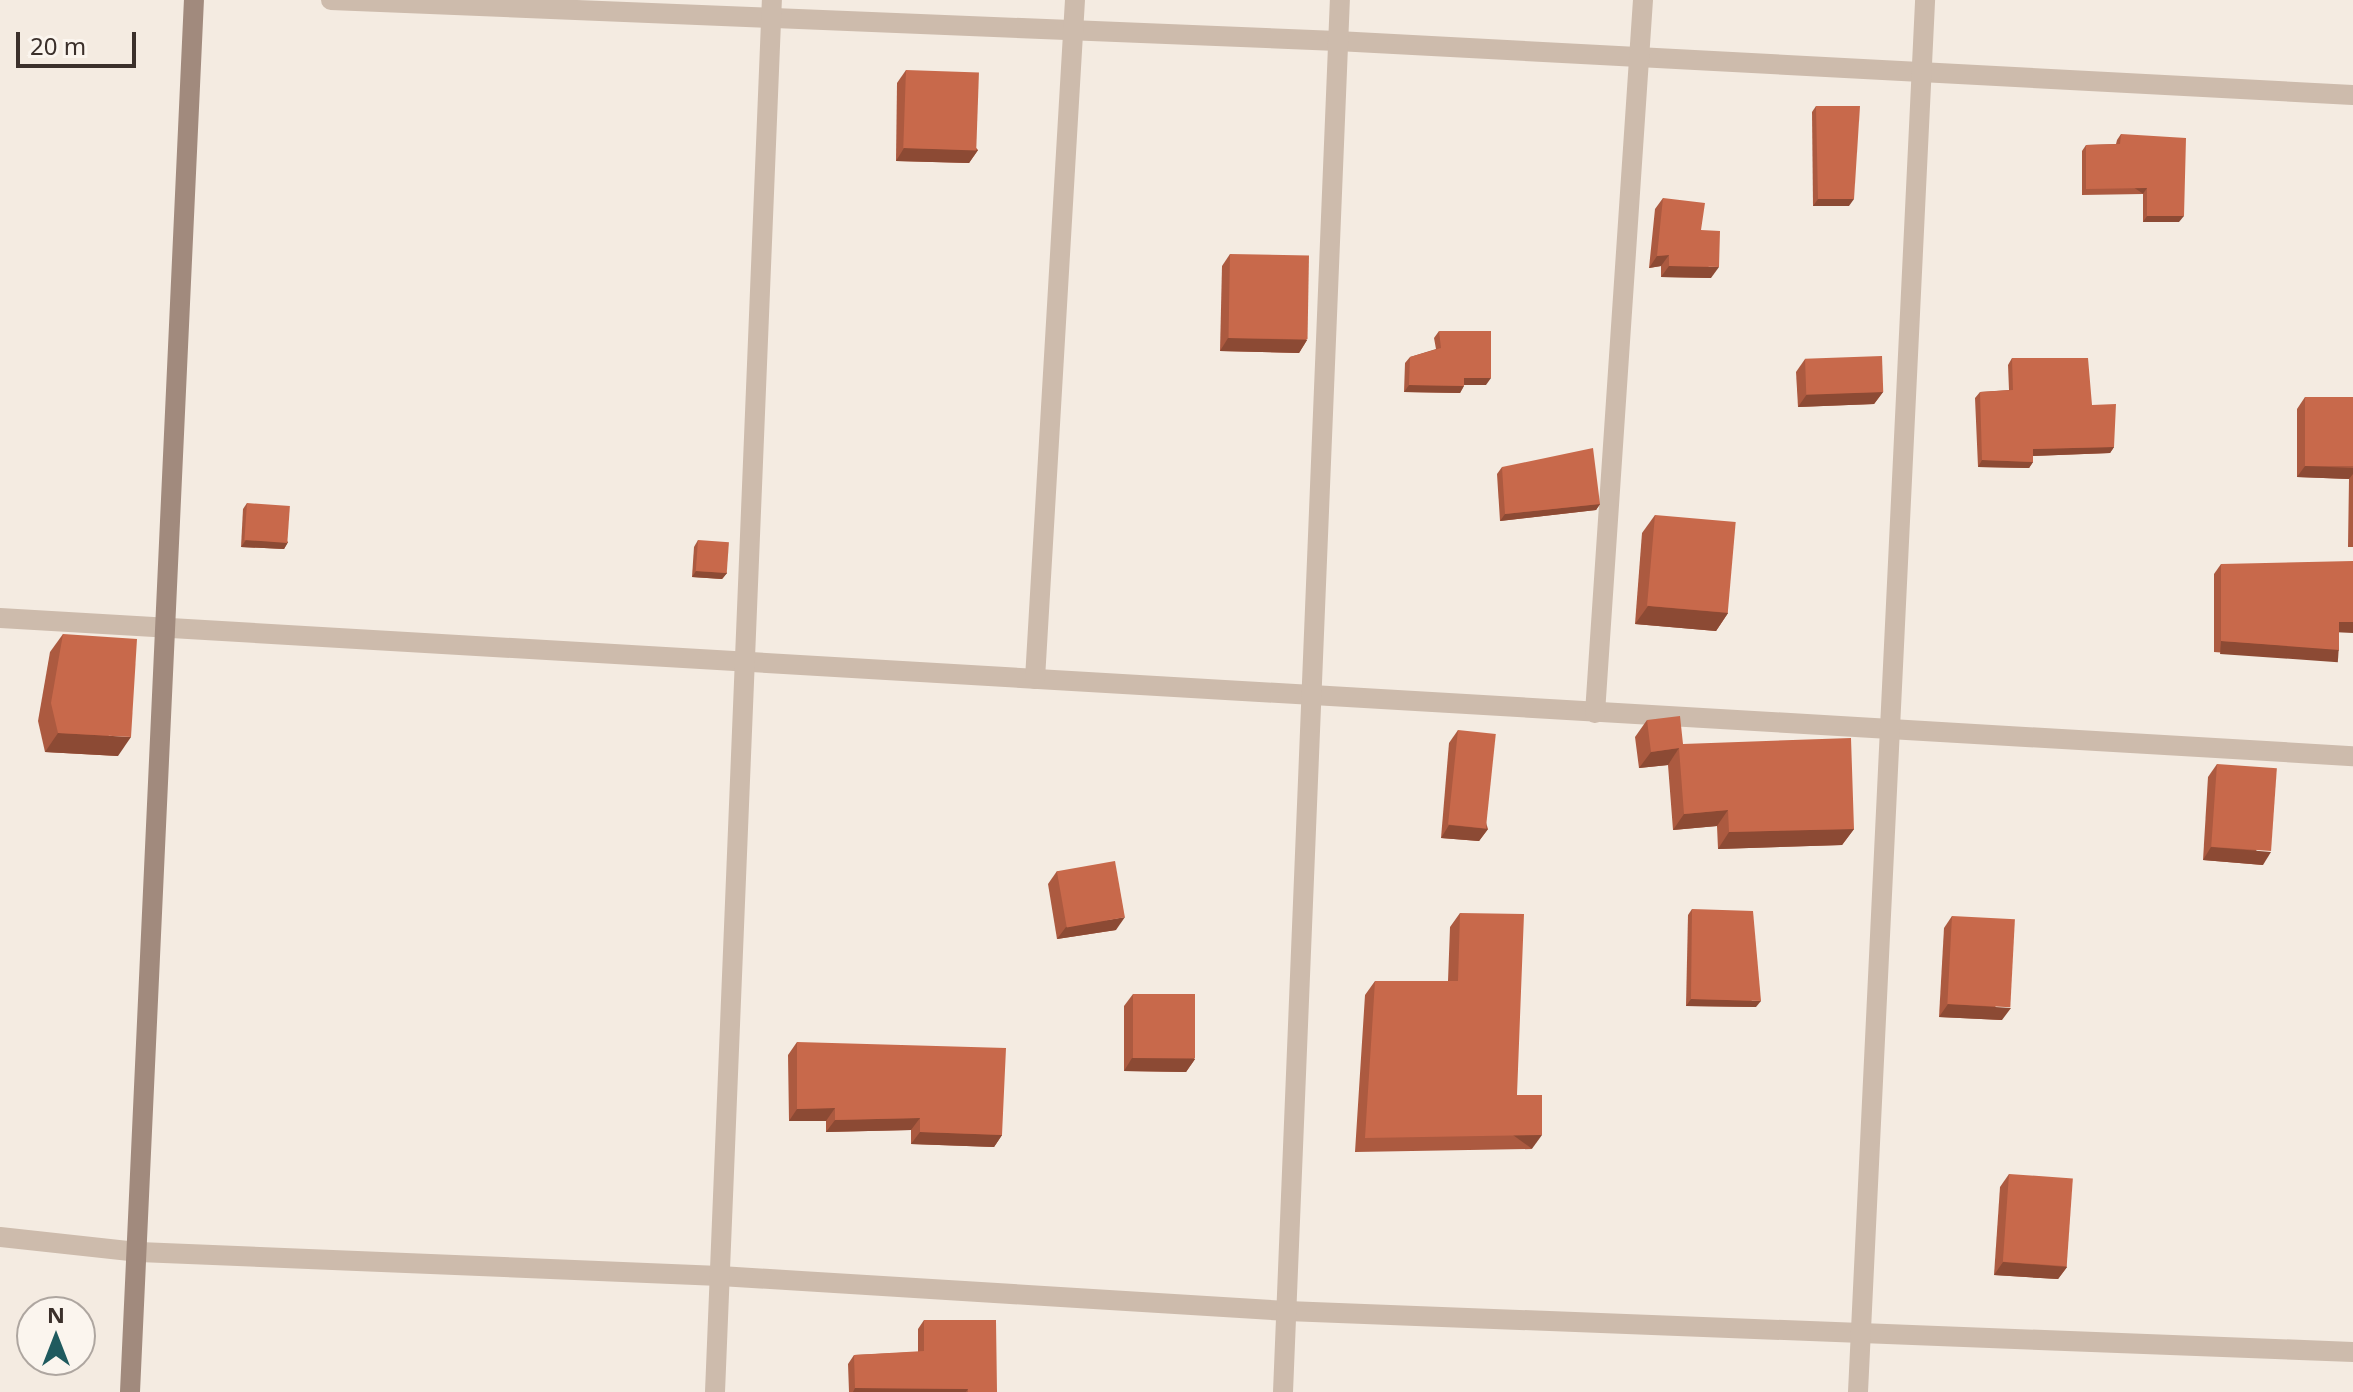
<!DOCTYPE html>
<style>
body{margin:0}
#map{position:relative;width:2353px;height:1392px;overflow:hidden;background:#f4ebe1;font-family:"Noto Sans",sans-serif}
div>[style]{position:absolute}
.street>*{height:20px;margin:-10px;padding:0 10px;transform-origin:10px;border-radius:10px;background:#cdbbac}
.secondary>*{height:20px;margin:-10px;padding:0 10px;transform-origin:10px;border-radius:10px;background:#a18a7d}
.wall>*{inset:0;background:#ac5a40}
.shaded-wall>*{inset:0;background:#8c4a34;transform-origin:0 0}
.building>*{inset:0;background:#c8694b;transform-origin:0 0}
span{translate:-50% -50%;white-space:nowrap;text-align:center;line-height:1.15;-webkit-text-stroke:6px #fbf5ee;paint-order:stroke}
.north{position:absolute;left:16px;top:1296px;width:80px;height:80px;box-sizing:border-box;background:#fbf5ee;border:2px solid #aea6a0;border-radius:50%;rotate:0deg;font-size:22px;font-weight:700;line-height:32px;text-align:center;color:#3b302b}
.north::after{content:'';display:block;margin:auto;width:28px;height:36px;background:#1f5a5e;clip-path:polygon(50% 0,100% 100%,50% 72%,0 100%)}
.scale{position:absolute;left:16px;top:32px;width:120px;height:36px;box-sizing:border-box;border:4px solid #3b302b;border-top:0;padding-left:10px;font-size:24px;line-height:28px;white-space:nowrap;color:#3b302b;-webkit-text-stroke:6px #fbf5ee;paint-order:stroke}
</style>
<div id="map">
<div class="street">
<i style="left:331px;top:0;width:1007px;rotate:2.33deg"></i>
<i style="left:1337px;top:41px;width:1017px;rotate:3.04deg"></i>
<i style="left:0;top:618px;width:2357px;rotate:3.36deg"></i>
<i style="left:1035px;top:679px;width:680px;rotate:-86.63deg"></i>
<i style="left:1595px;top:713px;width:715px;rotate:-86.15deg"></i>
<i style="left:0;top:1237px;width:140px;rotate:6.2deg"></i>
<i style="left:139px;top:1252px;width:581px;rotate:2.37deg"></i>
<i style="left:720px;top:1276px;width:568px;rotate:3.53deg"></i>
<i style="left:1287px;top:1311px;width:1067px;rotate:2.2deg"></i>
<i style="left:715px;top:1392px;width:1393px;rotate:-87.66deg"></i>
<i style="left:1283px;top:1392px;width:1393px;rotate:-87.66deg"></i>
<i style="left:1858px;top:1392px;width:1394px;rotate:-87.24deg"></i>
</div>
<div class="secondary">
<i style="left:130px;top:1392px;width:1393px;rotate:-87.37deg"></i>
</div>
<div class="wall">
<i style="clip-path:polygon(906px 70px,978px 150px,969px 163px,896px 161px,897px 83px)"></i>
<i style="clip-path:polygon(1816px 106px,1849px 206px,1813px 206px,1812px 112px)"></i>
<i style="clip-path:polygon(2121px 134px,2179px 222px,2143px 222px,2143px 194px,2082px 195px,2082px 151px,2086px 145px,2116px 144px,2117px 140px)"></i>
<i style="clip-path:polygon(1663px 198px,1701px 230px,1711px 278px,1661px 277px,1661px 266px,1649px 268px,1655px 209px)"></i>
<i style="clip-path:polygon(1230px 254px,1307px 340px,1299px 353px,1220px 351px,1222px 266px)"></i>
<i style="clip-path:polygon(1439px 331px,1486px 385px,1464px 385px,1460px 393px,1404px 392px,1405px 363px,1410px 357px,1436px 349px,1434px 338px)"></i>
<i style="clip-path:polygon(2012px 358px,2092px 405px,2114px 447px,2110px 453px,2033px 456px,2033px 462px,2029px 468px,1978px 467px,1975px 398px,1980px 392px,2009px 390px,2008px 365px)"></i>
<i style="clip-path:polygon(1805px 359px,1883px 392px,1874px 404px,1798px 407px,1796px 372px)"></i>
<i style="clip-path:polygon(2305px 397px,2353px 397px,2353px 547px,2348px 547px,2349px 479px,2297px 477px,2297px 409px)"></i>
<i style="clip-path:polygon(1502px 467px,1600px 504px,1596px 510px,1500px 521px,1497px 474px)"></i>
<i style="clip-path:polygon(247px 503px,288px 542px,284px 549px,241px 547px,243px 509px)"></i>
<i style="clip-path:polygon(1655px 515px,1728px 613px,1716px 631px,1635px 624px,1642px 533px)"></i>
<i style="clip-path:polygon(698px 540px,727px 573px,722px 579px,692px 577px,694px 547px)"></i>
<i style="clip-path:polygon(2221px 564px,2339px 633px,2339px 650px,2331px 661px,2214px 652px,2214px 574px)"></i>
<i style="clip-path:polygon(63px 634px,118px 756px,45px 752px,38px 721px,50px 652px)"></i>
<i style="clip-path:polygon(1647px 720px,1683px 744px,1854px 829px,1842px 845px,1718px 849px,1717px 826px,1673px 830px,1668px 765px,1639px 768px,1635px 737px)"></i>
<i style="clip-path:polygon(1458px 730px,1488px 829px,1479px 841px,1441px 838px,1449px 743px)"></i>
<i style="clip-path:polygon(2217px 764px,2263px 865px,2203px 860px,2208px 777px)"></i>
<i style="clip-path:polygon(1057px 871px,1116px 930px,1057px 939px,1048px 884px)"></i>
<i style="clip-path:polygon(1692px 909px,1756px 1007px,1686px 1006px,1688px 915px)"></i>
<i style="clip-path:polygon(1460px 913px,1517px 1095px,1532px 1149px,1355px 1152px,1365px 995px,1375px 981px,1448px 981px,1450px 927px)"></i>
<i style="clip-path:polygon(1952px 916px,2002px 1020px,1939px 1017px,1944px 928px)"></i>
<i style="clip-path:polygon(1133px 994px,1195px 1059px,1186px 1072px,1124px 1071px,1124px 1006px)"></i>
<i style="clip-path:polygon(797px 1042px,1002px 1135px,994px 1147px,911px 1144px,911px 1130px,826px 1132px,826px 1121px,789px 1121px,788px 1055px)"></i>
<i style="clip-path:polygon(2009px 1174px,2067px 1267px,2058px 1279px,1994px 1275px,2000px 1187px)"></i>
<i style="clip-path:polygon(924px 1320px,997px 1392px,849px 1392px,848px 1364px,854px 1355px,918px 1352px,918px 1329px)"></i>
</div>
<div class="shaded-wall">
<i style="clip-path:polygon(904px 148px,978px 150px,969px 163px,896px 161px)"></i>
<i style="left:2147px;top:188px;width:7px;height:61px;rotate:124deg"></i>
<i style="clip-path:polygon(1818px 199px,1854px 199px,1849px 206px,1813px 206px)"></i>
<i style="clip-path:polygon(2147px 216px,2184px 216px,2179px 222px,2143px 222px)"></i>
<i style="clip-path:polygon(1669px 255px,1661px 266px,1649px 268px,1657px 256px)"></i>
<i style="clip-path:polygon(1669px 266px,1719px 267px,1711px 278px,1661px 277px)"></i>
<i style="clip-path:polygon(1228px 338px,1307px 340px,1299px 353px,1220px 351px)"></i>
<i style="clip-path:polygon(1464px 378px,1491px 378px,1486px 385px,1460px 385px)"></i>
<i style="clip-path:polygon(1409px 385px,1464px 386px,1460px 393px,1404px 392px)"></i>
<i style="clip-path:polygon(1883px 392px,1874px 404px,1798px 407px,1807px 394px)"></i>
<i style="clip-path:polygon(2114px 447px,2110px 453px,2029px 456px,2033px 449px)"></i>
<i style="clip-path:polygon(1982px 460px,2033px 462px,2029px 468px,1978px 467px)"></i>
<i style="clip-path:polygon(2305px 466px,2353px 468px,2353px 474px,2349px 479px,2297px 477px)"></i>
<i style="clip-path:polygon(1600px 504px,1596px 510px,1500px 521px,1505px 514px)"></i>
<i style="clip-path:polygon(246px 540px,288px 542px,284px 549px,241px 547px)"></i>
<i style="clip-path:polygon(696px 571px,727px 573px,722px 579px,692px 577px)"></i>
<i style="clip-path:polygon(1648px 606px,1728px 613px,1716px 631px,1635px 624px)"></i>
<i style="clip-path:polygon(2339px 622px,2353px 622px,2353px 633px,2332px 632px)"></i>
<i style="left:2221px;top:641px;width:118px;height:13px;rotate:4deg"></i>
<i style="clip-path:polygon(58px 733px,131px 737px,118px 756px,45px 752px)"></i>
<i style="clip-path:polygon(1679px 748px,1668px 765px,1639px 768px,1651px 752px)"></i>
<i style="clip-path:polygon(1728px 810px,1717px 826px,1673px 830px,1684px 814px)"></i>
<i style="clip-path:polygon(1449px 825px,1488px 829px,1479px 841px,1441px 838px)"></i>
<i style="clip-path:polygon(1854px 829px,1842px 845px,1718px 849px,1729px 832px)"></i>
<i style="clip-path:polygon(2211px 847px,2271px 852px,2263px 865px,2203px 860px)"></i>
<i style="clip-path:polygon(1125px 917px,1116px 930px,1057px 939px,1066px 927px)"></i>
<i style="clip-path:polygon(1691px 999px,1761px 1001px,1756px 1007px,1686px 1006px)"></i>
<i style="clip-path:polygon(1948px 1004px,2011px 1008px,2002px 1020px,1939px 1017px)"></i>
<i style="clip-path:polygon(1132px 1058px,1195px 1059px,1186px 1072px,1124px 1071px)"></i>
<i style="clip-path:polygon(835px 1108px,826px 1121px,789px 1121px,797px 1109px)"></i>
<i style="clip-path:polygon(920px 1118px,911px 1130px,826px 1132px,835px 1120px)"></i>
<i style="clip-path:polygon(920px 1132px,1002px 1135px,994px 1147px,911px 1144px)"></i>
<i style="left:1542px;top:1135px;width:17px;height:177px;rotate:126deg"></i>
<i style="clip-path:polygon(2003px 1262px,2067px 1267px,2058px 1279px,1994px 1275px)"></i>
<i style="clip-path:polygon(855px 1388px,968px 1389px,966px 1392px,853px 1392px)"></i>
</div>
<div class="building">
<i style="left:906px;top:70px;width:73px;height:78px;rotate:2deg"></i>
<i style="clip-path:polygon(1816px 106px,1860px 106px,1854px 199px,1818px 199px)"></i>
<i style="clip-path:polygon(2121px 134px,2186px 138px,2184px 216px,2147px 216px,2147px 188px,2086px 189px,2086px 145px,2120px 144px)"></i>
<i style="clip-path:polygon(1663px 198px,1705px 203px,1701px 230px,1720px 231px,1719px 267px,1669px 266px,1669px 255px,1657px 256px)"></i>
<i style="left:1230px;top:254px;width:79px;height:84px;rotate:1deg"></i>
<i style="clip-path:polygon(1439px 331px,1491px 331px,1491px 378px,1464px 378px,1464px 386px,1409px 385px,1410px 357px,1441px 348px)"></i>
<i style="left:1882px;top:356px;width:36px;height:77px;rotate:88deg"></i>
<i style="clip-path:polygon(2012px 358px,2088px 358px,2092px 405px,2116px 404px,2114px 447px,2033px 449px,2033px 462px,1982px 460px,1980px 392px,2013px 390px)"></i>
<i style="left:2305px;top:397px;width:48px;height:69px"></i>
<i style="clip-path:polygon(1593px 448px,1600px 504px,1505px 514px,1502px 467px)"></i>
<i style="left:247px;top:503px;width:43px;height:37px;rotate:4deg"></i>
<i style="left:1655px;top:515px;width:81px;height:91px;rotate:5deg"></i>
<i style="left:698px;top:540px;width:31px;height:31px;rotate:4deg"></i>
<i style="clip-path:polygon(2353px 561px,2353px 622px,2339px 622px,2339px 650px,2221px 641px,2221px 564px)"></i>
<i style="clip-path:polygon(63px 634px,137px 639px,131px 737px,58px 733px,51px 703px)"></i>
<i style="clip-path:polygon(1680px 716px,1683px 744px,1851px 738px,1854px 829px,1729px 832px,1728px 810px,1684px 814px,1679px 748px,1651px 752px,1647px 720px)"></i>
<i style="left:1458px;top:730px;width:38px;height:95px;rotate:6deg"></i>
<i style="left:2217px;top:764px;width:60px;height:83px;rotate:4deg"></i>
<i style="left:1115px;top:861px;width:57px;height:59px;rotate:80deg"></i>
<i style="clip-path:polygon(1692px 909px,1753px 911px,1761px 1001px,1691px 999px)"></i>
<i style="clip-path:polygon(1460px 913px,1524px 914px,1517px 1095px,1542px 1095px,1542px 1135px,1365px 1138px,1375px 981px,1458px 981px)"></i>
<i style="left:1952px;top:916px;width:63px;height:88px;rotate:3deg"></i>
<i style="left:1133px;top:994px;width:62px;height:64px"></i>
<i style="clip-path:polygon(797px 1042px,1006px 1048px,1002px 1135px,920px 1132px,920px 1118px,835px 1120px,835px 1108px,797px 1109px)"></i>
<i style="left:2009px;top:1174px;width:64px;height:88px;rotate:4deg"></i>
<i style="clip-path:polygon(924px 1320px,996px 1320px,997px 1392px,968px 1392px,968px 1389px,855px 1388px,854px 1355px,924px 1351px)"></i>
</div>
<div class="north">N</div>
<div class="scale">20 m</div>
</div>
